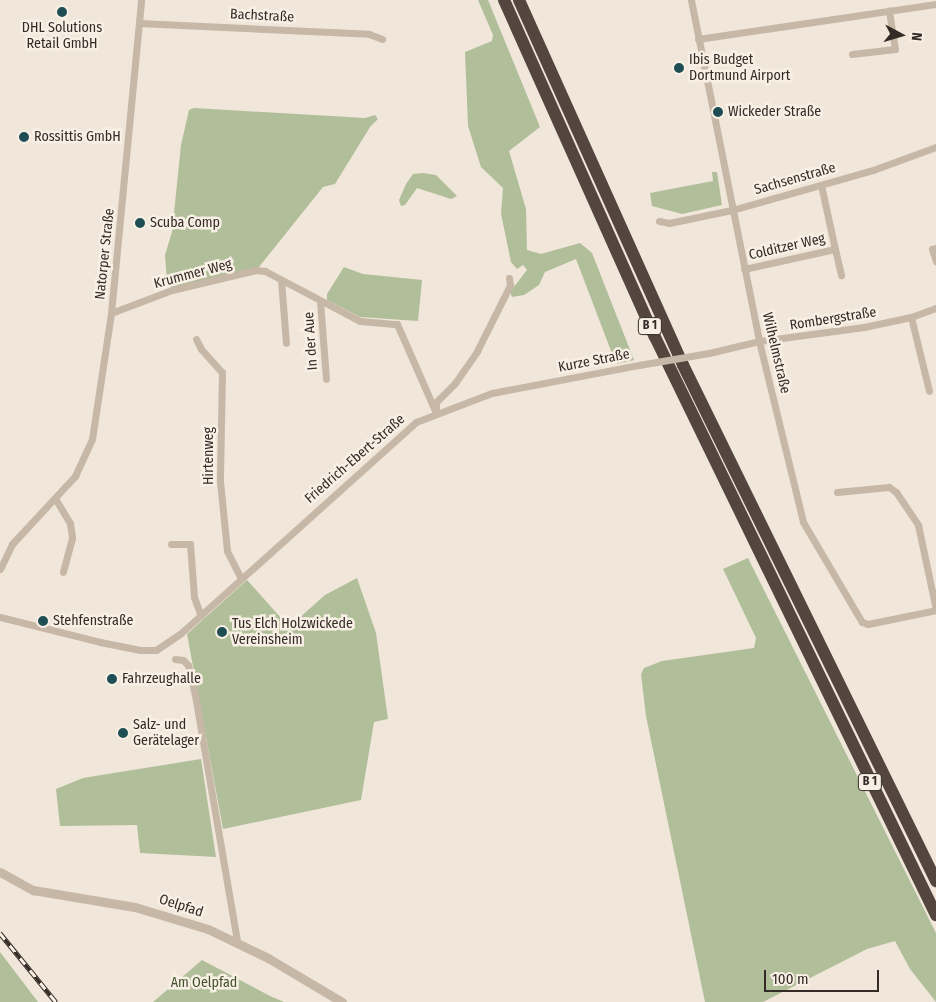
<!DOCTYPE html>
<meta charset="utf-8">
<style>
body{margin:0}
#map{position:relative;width:936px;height:1002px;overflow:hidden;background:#f0e6d9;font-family:"Fira Sans Condensed",sans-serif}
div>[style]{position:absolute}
.green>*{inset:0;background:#b1be9a}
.minor>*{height:7px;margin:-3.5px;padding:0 3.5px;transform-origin:3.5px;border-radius:3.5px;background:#c7b7a6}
.tertiary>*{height:9px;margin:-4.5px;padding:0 4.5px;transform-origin:4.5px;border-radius:4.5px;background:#c7b7a6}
.motorway>*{height:12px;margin:-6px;padding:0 6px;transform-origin:6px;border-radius:6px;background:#54463e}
.rail>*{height:4.5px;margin-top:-2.25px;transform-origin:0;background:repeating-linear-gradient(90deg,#f8f0e5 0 8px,#342b27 0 16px);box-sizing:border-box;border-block:1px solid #342b27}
.minor-bridge>*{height:7px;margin:-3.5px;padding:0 3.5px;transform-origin:3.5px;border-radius:3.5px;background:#c7b7a6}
.dots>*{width:14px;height:14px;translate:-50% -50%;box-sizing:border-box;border:2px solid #f8f0e5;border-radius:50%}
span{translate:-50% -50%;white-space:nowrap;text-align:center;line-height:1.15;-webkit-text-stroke:5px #f8f0e5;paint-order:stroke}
.shield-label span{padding:1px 4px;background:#f8f0e5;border:1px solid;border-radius:4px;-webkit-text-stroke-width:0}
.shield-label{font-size:12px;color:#342b27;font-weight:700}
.street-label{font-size:14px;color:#342b27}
.poi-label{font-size:14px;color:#342b27}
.left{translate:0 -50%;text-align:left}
.park-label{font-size:14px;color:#42512c}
.north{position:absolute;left:876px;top:10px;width:50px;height:50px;-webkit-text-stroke:4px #f8f0e5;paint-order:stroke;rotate:96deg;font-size:14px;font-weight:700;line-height:20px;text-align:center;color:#342b27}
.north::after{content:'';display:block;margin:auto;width:18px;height:22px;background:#342b27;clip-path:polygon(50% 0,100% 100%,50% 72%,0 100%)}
.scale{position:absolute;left:764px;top:970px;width:115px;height:22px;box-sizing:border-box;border:2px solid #342b27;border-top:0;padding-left:6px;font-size:15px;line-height:18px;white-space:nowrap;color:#342b27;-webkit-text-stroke:4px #f8f0e5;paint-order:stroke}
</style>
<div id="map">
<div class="green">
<i style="clip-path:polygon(478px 0,488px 0,540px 127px,509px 151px,526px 209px,527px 250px,541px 254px,580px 243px,592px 253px,634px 360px,616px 364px,576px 259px,545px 272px,539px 285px,524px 295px,512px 297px,510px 292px,527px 270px,523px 265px,517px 269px,511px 262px,501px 214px,503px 188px,481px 167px,468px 126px,465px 52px,492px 41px,493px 35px)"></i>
<i style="clip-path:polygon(194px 108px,365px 118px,375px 115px,378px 119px,370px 127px,335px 184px,323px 187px,259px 267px,172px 288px,167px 280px,165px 255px,172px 232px,181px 145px,189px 110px)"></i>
<i style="clip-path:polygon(712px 172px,717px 172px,722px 205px,682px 214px,652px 206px,650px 193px,713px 181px)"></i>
<i style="clip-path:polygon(423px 173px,436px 175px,457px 196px,451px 199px,417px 188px,405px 205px,401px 206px,399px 200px,406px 184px,413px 174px)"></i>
<i style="clip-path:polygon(344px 267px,363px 274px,422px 280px,418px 321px,360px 317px,327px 300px,327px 294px)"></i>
<i style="clip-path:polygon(748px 558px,936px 933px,936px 1002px,910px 969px,895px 941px,867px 949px,763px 1002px,705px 1002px,646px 716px,641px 674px,644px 668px,662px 661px,754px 648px,756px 638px,723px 569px)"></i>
<i style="clip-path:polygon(357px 578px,376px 633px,388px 719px,374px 722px,361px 800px,223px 829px,187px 634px,247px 580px,289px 627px,325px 595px)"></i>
<i style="clip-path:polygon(201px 759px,216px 857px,140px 853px,137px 825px,60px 826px,56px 789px,83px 778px)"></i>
<i style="clip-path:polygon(0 952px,38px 1002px,0 1002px)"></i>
<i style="clip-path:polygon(202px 960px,270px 996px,284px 1002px,153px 1002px)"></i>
</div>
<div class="minor">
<i style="left:691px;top:0;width:348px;rotate:78.7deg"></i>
<i style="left:759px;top:341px;width:186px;rotate:76.3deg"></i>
<i style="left:803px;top:522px;width:116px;rotate:59.5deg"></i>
<i style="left:862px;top:622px;width:6px;rotate:18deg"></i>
<i style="left:868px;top:624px;width:69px;rotate:-11.6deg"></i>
<i style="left:139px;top:23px;width:230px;rotate:2.7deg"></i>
<i style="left:369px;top:34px;width:14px;rotate:21deg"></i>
<i style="left:698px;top:39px;width:241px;rotate:-8.4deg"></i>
<i style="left:852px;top:54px;width:43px;rotate:-6.6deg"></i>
<i style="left:895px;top:49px;width:39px;rotate:-99deg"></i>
<i style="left:821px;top:185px;width:66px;rotate:77.7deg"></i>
<i style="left:659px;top:221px;width:10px;rotate:11deg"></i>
<i style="left:669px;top:223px;width:64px;rotate:-11.7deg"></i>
<i style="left:732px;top:210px;width:147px;rotate:-15.8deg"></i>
<i style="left:873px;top:170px;width:67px;rotate:-20.1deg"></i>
<i style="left:936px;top:248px;width:4px;rotate:166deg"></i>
<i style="left:932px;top:249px;width:13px;rotate:72deg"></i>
<i style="left:744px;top:269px;width:93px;rotate:-12.4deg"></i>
<i style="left:835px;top:249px;width:27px;rotate:77deg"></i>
<i style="left:281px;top:280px;width:63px;rotate:85.5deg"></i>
<i style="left:320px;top:301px;width:78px;rotate:85.6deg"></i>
<i style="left:111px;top:313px;width:65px;rotate:-20.7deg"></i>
<i style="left:172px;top:290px;width:86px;rotate:-13.4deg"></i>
<i style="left:256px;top:270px;width:9px;rotate:6deg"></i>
<i style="left:265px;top:271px;width:107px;rotate:27.8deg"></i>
<i style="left:360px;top:321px;width:37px;rotate:5deg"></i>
<i style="left:397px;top:324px;width:97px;rotate:66.3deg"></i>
<i style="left:911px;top:317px;width:27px;rotate:-20deg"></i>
<i style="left:196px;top:339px;width:11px;rotate:63deg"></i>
<i style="left:201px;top:349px;width:31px;rotate:48deg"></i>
<i style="left:222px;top:372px;width:109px;rotate:91.1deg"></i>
<i style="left:220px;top:481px;width:70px;rotate:84.3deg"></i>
<i style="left:227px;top:551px;width:31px;rotate:63deg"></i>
<i style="left:709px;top:353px;width:51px;rotate:-13.5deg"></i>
<i style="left:759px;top:341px;width:106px;rotate:-7.6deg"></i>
<i style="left:864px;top:327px;width:48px;rotate:-12deg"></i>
<i style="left:911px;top:317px;width:76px;rotate:76.3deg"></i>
<i style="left:436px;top:410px;width:8px;rotate:-90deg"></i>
<i style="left:436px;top:402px;width:27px;rotate:-45deg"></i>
<i style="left:455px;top:383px;width:39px;rotate:-55deg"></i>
<i style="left:477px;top:351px;width:74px;rotate:-63.4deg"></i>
<i style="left:510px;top:285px;width:7px;rotate:-98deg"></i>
<i style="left:837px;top:492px;width:52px;rotate:-5.5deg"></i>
<i style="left:889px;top:487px;width:9px;rotate:36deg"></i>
<i style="left:896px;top:492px;width:40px;rotate:56deg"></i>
<i style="left:918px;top:525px;width:87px;rotate:78deg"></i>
<i style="left:56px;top:500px;width:27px;rotate:59deg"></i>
<i style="left:70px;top:523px;width:15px;rotate:82deg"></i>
<i style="left:72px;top:538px;width:35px;rotate:105deg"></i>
<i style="left:171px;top:544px;width:19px"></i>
<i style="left:190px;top:544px;width:53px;rotate:85.7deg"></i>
<i style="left:194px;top:597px;width:20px;rotate:70deg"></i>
<i style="left:0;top:569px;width:28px;rotate:-64deg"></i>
<i style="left:12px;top:544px;width:93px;rotate:-47.2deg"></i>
<i style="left:75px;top:476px;width:41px;rotate:-65.3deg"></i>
<i style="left:92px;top:439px;width:127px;rotate:-81.4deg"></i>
<i style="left:111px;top:313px;width:314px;rotate:-84.5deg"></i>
<i style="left:0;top:617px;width:103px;rotate:14deg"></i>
<i style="left:100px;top:642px;width:41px;rotate:11.3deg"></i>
<i style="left:140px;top:650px;width:16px"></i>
<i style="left:156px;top:650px;width:30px;rotate:-34deg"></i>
<i style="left:181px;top:633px;width:316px;rotate:-41.9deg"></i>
<i style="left:416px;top:422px;width:81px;rotate:-20.9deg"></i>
<i style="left:492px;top:393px;width:150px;rotate:-10.8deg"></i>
<i style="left:175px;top:659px;width:8px;rotate:7deg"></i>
<i style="left:183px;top:660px;width:7px;rotate:45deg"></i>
<i style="left:188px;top:665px;width:31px;rotate:77deg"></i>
<i style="left:195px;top:695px;width:251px;rotate:80.3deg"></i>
</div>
<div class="tertiary">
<i style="left:0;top:872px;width:38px;rotate:29deg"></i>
<i style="left:33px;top:890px;width:103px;rotate:9.5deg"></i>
<i style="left:135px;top:907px;width:76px;rotate:16.8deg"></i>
<i style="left:208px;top:929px;width:67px;rotate:25.8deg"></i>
<i style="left:268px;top:958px;width:86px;rotate:30.7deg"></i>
</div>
<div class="motorway">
<i style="left:504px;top:0;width:369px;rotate:65.9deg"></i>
<i style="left:655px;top:337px;width:643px;rotate:64.07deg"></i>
<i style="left:519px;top:0;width:400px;rotate:65.8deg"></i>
<i style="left:683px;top:365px;width:575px;rotate:63.88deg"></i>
</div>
<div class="rail">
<i style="left:0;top:933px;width:89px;rotate:50.9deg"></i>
</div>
<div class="minor-bridge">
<i style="left:639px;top:365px;width:71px;rotate:-9.7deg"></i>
</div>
<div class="dots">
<i style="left:62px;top:12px;background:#1e4e53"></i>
<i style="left:679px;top:68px;background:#1e4e53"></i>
<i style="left:718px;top:112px;background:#1e4e53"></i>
<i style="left:24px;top:137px;background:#1e4e53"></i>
<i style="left:140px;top:223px;background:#1e4e53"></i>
<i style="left:43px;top:621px;background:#1e4e53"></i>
<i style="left:222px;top:632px;background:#1e4e53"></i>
<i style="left:112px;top:679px;background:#1e4e53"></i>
<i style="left:123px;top:733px;background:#1e4e53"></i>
</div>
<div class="shield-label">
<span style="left:650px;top:326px">B 1</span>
<span style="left:870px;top:782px">B 1</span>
</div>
<div class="street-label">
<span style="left:262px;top:16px;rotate:3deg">Bachstraße</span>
<span style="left:795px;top:179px;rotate:-16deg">Sachsenstraße</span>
<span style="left:787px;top:247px;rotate:-13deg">Colditzer Weg</span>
<span style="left:105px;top:254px;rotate:-84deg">Natorper Straße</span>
<span style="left:193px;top:274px;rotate:-15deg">Krummer Weg</span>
<span style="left:833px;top:319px;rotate:-9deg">Rombergstraße</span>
<span style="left:311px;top:341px;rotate:-94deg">In der Aue</span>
<span style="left:776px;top:353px;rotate:77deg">Wilhelmstraße</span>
<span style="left:594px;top:361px;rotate:-11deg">Kurze Straße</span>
<span style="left:209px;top:456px;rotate:-90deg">Hirtenweg</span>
<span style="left:355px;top:459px;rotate:-41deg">Friedrich-Ebert-Straße</span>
<span style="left:181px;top:906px;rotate:18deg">Oelpfad</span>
</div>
<div class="poi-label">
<span style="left:62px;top:36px">DHL Solutions<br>Retail GmbH</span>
<span class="left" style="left:689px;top:68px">Ibis Budget<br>Dortmund Airport</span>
<span class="left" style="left:728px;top:112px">Wickeder Straße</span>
<span class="left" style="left:34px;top:137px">Rossittis GmbH</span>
<span class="left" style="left:150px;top:223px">Scuba Comp</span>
<span class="left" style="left:53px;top:621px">Stehfenstraße</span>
<span class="left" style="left:232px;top:632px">Tus Elch Holzwickede<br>Vereinsheim</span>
<span class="left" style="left:122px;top:679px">Fahrzeughalle</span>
<span class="left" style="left:133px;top:733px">Salz- und<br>Gerätelager</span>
</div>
<div class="park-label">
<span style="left:204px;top:983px">Am Oelpfad</span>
</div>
<div class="north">N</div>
<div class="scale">100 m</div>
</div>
